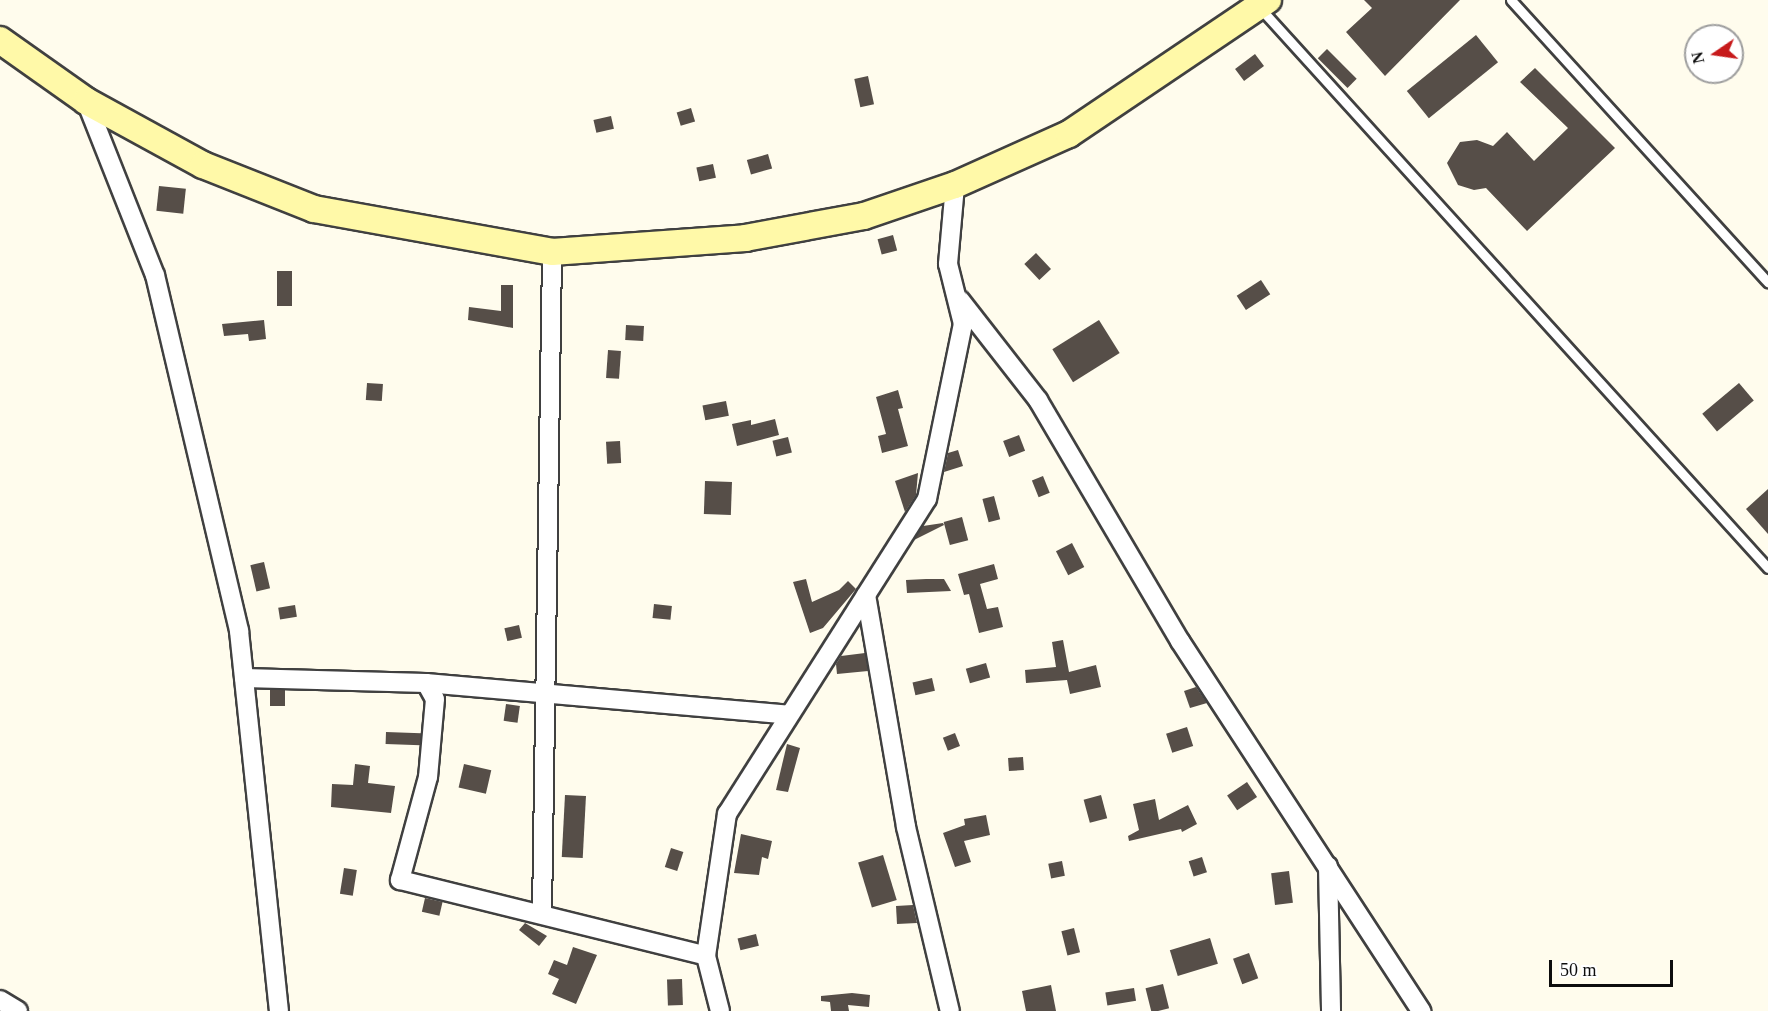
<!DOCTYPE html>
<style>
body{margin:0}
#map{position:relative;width:1768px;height:1011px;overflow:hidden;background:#fffced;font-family:Georgia,serif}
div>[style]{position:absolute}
.building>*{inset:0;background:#564e48;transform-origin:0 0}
.roads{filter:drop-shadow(2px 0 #404040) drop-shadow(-2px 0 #404040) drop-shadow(0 2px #404040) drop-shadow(0 -2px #404040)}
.service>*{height:9px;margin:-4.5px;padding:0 4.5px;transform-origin:4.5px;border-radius:4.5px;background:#fff}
.minor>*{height:18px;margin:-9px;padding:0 9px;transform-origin:9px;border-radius:9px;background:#fff}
.secondary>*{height:26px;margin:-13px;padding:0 13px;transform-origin:13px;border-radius:13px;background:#fff9a8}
span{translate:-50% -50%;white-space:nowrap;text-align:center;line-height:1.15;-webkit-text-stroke:6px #fff;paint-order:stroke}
.north{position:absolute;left:1684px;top:24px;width:60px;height:60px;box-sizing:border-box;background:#fff;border:2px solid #9e9e9e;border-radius:50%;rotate:257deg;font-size:16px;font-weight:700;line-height:24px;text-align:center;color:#0d0d0d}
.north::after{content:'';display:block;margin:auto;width:21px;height:27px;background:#c71a1b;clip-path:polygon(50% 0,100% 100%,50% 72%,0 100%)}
.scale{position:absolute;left:1549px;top:960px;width:124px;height:27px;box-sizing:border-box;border:3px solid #0d0d0d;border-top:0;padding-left:8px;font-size:18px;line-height:21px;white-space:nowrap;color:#0d0d0d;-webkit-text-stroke:4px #fff;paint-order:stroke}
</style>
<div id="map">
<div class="building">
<i style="clip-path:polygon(1364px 0,1460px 0,1385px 76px,1346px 32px,1372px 8px)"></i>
<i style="left:1476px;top:35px;width:35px;height:89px;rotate:51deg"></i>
<i style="left:1327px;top:49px;width:42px;height:13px;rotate:45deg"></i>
<i style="left:1255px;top:54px;width:15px;height:25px;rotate:53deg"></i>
<i style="clip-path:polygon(1535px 68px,1615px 148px,1527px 231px,1486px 188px,1474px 190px,1458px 185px,1447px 163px,1460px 142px,1477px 140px,1493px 146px,1507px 132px,1534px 161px,1568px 128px,1520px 82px)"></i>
<i style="left:868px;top:76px;width:29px;height:14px;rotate:78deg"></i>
<i style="left:691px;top:108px;width:14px;height:15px;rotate:73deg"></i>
<i style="left:611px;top:116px;width:13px;height:18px;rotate:77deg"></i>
<i style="left:768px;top:154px;width:15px;height:22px;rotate:74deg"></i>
<i style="left:713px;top:164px;width:14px;height:17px;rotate:78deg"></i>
<i style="left:159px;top:186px;width:27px;height:25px;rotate:6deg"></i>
<i style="left:893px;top:235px;width:16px;height:16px;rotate:75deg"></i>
<i style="left:1036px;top:253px;width:22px;height:16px;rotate:47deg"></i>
<i style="left:277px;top:271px;width:15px;height:35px"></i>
<i style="left:1261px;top:280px;width:17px;height:29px;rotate:57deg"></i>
<i style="clip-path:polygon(501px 285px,513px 285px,513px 328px,468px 320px,469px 307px,501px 311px)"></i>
<i style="clip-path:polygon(264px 320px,266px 339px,249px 341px,248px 334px,224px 336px,222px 324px)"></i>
<i style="left:1099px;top:320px;width:39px;height:55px;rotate:58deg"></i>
<i style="left:626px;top:325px;width:18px;height:15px;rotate:3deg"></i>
<i style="left:608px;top:350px;width:13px;height:28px;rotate:4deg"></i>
<i style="left:367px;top:383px;width:16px;height:17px;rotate:4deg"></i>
<i style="left:1739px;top:383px;width:23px;height:48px;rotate:50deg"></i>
<i style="clip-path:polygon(898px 390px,903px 408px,898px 409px,908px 446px,882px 453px,878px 436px,886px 434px,876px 397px)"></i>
<i style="left:726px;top:401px;width:15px;height:24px;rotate:79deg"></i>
<i style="clip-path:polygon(775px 419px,779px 435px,737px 446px,732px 424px,751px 420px,751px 425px)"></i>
<i style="left:1019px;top:435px;width:17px;height:17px;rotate:69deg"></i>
<i style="left:788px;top:437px;width:16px;height:16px;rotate:76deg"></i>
<i style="left:620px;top:441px;width:22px;height:14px;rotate:87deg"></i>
<i style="clip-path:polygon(958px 450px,963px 466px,944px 472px,948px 453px)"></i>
<i style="clip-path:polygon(918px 473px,916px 495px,905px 512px,895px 481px)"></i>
<i style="left:1043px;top:476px;width:18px;height:12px;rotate:68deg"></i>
<i style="left:705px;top:481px;width:27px;height:33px;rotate:2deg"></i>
<i style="clip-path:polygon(1768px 489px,1768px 534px,1746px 509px)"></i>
<i style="left:994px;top:496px;width:24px;height:12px;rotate:75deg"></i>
<i style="left:962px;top:517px;width:24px;height:19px;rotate:75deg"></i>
<i style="clip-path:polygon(943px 523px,944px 525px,914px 540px,923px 526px)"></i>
<i style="left:1072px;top:543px;width:27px;height:18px;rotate:63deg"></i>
<i style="left:264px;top:562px;width:27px;height:14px;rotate:77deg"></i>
<i style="clip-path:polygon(994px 564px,998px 579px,980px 584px,987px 609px,998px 607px,1003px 627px,979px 633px,969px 594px,964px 595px,958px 574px)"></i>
<i style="clip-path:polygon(806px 579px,812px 602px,839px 590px,848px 581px,856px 589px,823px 628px,810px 633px,793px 582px)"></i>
<i style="clip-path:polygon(926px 579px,944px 579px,951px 591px,907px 593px,906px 580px)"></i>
<i style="left:654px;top:604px;width:18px;height:14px;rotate:6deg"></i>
<i style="left:295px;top:605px;width:12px;height:17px;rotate:81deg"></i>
<i style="left:519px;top:625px;width:13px;height:15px;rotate:77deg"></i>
<i style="clip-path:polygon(1063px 640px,1069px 672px,1096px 665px,1101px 687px,1070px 694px,1067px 680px,1026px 683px,1025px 670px,1056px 667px,1052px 642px)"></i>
<i style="clip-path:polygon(865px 653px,868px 671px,837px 674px,836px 664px,841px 656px)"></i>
<i style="left:986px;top:663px;width:15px;height:21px;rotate:74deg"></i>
<i style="left:932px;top:678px;width:13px;height:20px;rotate:77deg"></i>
<i style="clip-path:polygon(1196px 687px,1207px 703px,1190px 708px,1184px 691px)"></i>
<i style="left:270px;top:690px;width:15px;height:16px"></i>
<i style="left:506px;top:704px;width:14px;height:17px;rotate:8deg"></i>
<i style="left:1187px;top:727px;width:20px;height:22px;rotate:72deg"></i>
<i style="left:386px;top:732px;width:35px;height:12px;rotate:2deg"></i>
<i style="left:955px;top:733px;width:14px;height:13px;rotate:69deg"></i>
<i style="clip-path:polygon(787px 744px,800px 748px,788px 792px,776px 790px)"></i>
<i style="left:1023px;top:757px;width:13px;height:15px;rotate:86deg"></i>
<i style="clip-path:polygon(355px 764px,370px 766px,368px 783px,395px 786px,391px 813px,331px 807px,332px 784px,353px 785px)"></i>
<i style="left:464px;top:764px;width:28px;height:24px;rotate:13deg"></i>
<i style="left:1247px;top:782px;width:18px;height:24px;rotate:56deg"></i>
<i style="left:565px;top:795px;width:21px;height:62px;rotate:3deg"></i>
<i style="left:1101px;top:795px;width:24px;height:18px;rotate:75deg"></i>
<i style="clip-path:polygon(1155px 799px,1159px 820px,1188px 805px,1197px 824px,1182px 832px,1181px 829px,1129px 841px,1128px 836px,1139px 830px,1133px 804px)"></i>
<i style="clip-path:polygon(986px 815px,990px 835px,964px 841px,971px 862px,955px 867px,943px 833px,965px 825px,964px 819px)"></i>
<i style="clip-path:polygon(741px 834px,772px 841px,768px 859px,762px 857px,759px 875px,734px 873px)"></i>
<i style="left:671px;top:848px;width:13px;height:20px;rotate:18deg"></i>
<i style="left:883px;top:855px;width:47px;height:26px;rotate:73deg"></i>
<i style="left:1202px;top:857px;width:16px;height:14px;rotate:72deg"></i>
<i style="left:1062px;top:861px;width:15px;height:14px;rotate:79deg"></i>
<i style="left:344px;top:868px;width:13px;height:26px;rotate:9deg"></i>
<i style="left:1289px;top:871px;width:32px;height:18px;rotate:83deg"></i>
<i style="left:425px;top:898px;width:18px;height:14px;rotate:13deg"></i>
<i style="clip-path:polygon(913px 905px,917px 923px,897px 924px,896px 906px)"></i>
<i style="clip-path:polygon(525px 923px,547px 936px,539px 946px,519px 930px)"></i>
<i style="left:1074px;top:928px;width:25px;height:13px;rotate:76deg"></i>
<i style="left:756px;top:934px;width:12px;height:19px;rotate:76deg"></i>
<i style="left:1210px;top:938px;width:27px;height:42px;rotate:73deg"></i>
<i style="clip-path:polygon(573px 947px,597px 955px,576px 1004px,552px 994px,559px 979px,548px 974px,554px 960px,567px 965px)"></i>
<i style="left:1249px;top:953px;width:27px;height:17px;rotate:70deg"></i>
<i style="left:682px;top:979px;width:26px;height:15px;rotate:88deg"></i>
<i style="left:1163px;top:984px;width:25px;height:18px;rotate:76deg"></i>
<i style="clip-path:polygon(1051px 985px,1056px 1011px,1026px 1011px,1022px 991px)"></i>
<i style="left:1134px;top:988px;width:13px;height:29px;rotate:81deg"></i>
<i style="clip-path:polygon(852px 993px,870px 995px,869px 1007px,848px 1005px,849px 1011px,831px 1011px,830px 1002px,821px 1001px,821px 996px)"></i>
</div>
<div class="roads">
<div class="service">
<i style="left:1511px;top:0;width:382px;rotate:47.7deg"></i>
<i style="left:1260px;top:8px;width:756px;rotate:47.79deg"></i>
</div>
<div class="minor">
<i style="left:86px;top:101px;width:187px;rotate:68.4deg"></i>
<i style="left:155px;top:275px;width:366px;rotate:76.7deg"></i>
<i style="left:239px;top:631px;width:382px;rotate:84deg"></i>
<i style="left:960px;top:300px;width:127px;rotate:52deg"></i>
<i style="left:1038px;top:400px;width:280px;rotate:59.5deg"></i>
<i style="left:1180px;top:641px;width:442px;rotate:56.9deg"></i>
<i style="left:866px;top:595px;width:235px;rotate:80.2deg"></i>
<i style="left:906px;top:827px;width:189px;rotate:76.6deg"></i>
<i style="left:244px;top:678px;width:182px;rotate:1.6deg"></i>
<i style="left:426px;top:683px;width:364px;rotate:5deg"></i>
<i style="left:426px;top:683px;width:18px;rotate:61deg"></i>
<i style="left:435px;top:699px;width:78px;rotate:95.1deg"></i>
<i style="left:428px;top:777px;width:107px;rotate:105.2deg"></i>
<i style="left:400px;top:880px;width:315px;rotate:13.9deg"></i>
<i style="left:1328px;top:866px;width:145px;rotate:88.8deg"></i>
<i style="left:542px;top:913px;width:661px;rotate:-89.13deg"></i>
<i style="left:0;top:1000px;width:21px;rotate:31deg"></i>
<i style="left:720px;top:1011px;width:57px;rotate:-104.3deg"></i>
<i style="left:706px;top:956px;width:144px;rotate:-81.6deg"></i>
<i style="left:727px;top:814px;width:373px;rotate:-57.6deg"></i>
<i style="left:927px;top:499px;width:179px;rotate:-78.4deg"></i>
<i style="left:963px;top:324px;width:62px;rotate:-104deg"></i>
<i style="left:948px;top:264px;width:79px;rotate:-84.9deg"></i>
</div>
<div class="secondary">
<i style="left:0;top:40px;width:105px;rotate:35.3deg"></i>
<i style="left:86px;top:101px;width:133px;rotate:28.7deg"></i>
<i style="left:203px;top:165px;width:119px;rotate:21.6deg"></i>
<i style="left:314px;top:209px;width:242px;rotate:10.2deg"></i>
<i style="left:552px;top:252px;width:194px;rotate:-4.1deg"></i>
<i style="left:745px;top:238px;width:121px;rotate:-10.5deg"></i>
<i style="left:864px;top:216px;width:96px;rotate:-18.8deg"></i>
<i style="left:955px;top:185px;width:125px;rotate:-24.1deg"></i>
<i style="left:1069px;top:134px;width:240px;rotate:-34deg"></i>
</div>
</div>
<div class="north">N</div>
<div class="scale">50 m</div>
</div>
